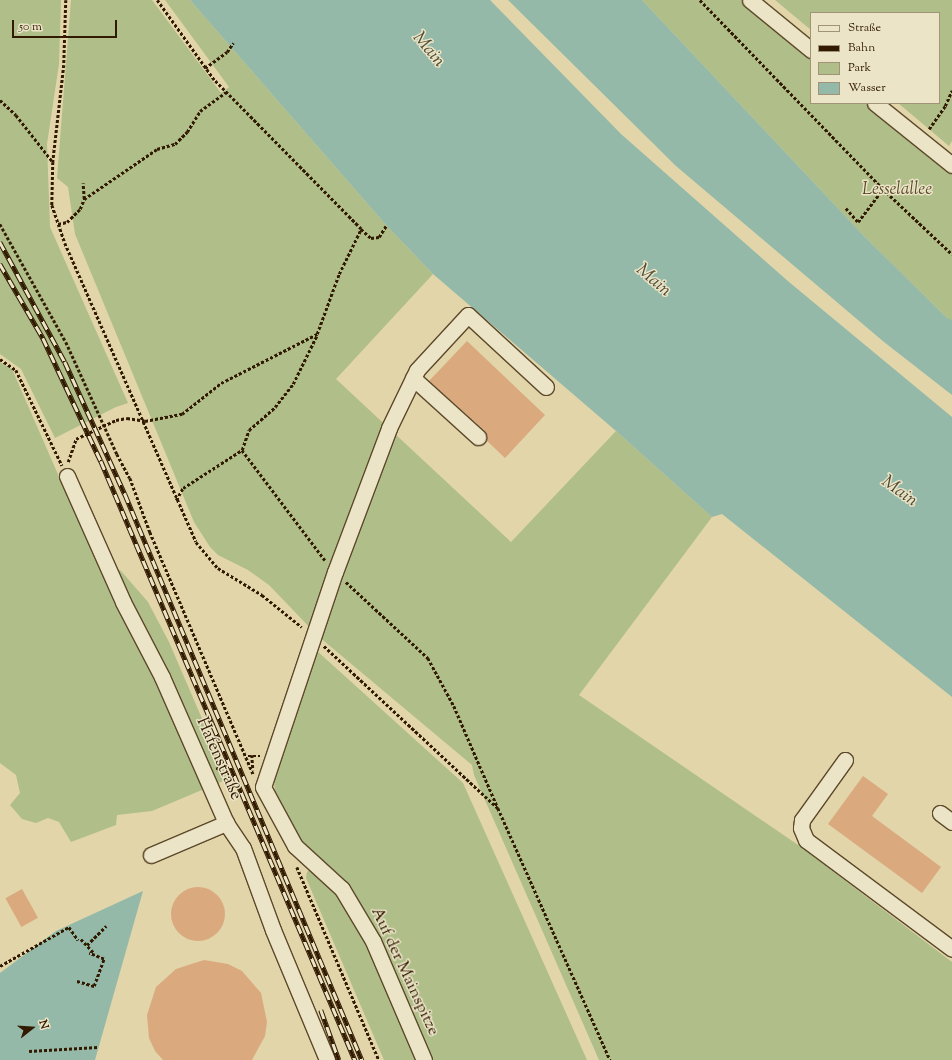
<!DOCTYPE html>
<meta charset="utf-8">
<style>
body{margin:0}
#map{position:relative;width:952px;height:1060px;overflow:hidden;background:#e1d5a9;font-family:"Sorts Mill Goudy",serif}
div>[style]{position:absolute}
.green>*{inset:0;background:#b0be8a}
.water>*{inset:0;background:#94b9a8}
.building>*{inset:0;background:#daaa7e;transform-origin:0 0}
.round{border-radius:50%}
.path>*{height:2.5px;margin-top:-1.25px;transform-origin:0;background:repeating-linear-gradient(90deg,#311a00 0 3px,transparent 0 5px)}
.roads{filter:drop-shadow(1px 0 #5d492a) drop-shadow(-1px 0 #5d492a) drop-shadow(0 1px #5d492a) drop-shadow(0 -1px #5d492a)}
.minor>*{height:15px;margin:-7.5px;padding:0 7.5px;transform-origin:7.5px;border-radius:7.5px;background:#ece4c7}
.rail>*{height:4.5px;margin-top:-2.25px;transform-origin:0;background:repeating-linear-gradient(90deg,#ece4c7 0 9px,#311a00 0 18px);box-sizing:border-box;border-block:1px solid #311a00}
.path-bridge>*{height:2.5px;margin-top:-1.25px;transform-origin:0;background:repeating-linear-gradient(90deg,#311a00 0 3px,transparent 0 5px)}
span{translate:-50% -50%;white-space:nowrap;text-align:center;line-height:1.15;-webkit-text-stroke:3px #ece4c7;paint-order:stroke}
.park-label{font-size:17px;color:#574b29;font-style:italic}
.street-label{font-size:17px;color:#311a00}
.water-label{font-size:18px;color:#4f4a32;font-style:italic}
.legend{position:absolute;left:810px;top:12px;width:130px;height:92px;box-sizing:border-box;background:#ece4c7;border:1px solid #a19377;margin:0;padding:5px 7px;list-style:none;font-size:12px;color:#311a00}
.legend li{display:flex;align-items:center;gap:8px;height:20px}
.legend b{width:20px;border:1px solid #a19377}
.north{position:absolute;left:12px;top:1008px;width:40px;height:40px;-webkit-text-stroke:3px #ece4c7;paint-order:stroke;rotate:73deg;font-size:11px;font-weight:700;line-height:16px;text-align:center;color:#311a00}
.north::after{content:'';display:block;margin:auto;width:14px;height:18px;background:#311a00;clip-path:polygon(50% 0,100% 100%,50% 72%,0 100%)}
.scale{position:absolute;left:12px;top:20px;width:105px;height:18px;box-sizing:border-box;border:2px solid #311a00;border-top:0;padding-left:5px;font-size:12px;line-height:14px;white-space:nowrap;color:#311a00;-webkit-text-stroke:3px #ece4c7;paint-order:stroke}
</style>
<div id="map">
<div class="green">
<i style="clip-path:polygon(0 0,61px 0,59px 64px,47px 144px,50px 227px,128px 403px,116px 407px,55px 438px,21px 369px,0 354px)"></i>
<i style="clip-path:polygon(71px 0,152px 0,221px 93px,229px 87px,165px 0,190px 0,386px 225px,433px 274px,336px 379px,511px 542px,616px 431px,712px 517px,579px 695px,801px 847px,952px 962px,952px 1060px,599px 1060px,474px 775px,472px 765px,318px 636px,269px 585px,248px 570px,218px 555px,210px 547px,194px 522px,75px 234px,68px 187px,57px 178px)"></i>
<i style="clip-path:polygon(642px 0,750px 0,811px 50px,811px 103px,875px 103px,952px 165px,952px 323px,864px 236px)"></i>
<i style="clip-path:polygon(775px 0,952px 0,952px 141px,949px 146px,898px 103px,939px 103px,939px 13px,811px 13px,811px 30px)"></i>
<i style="clip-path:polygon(0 362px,12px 369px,94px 557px,121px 571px,148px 602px,169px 642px,228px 779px,152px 811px,117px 815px,116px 825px,71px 842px,59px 822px,48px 818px,36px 823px,22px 819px,10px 805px,20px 793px,16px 775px,0 763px)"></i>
<i style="clip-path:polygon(316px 650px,463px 783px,587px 1060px,384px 1060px,306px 878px,307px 872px,312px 867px,302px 842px,276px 802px,273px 771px)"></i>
</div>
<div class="water">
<i style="clip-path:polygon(190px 0,490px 0,621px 134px,789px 282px,952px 417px,952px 697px,722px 514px,712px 517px,616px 431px,433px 274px,386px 225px)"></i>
<i style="clip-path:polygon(508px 0,642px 0,864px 236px,947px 318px,952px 320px,952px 395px,884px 342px,676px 166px)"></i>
<i style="clip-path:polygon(143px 891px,95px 1060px,0 1060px,0 973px,56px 931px)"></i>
</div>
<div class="building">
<i style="clip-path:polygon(467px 341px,545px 415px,505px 458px,486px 440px,484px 430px,429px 381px)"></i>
<i style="clip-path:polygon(863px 776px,888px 794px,872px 816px,941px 867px,922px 893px,828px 824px)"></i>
<i class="round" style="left:171px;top:887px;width:54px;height:54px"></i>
<i style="left:22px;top:889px;width:33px;height:19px;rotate:61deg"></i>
<i style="clip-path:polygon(204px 960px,228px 964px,242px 971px,261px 993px,267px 1022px,265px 1036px,252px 1060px,163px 1060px,155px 1051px,149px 1038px,147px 1015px,156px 987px,176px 969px)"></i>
</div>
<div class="path">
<i style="left:66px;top:0;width:65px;rotate:91.8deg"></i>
<i style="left:64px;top:65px;width:98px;rotate:96.5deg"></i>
<i style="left:53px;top:162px;width:43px;rotate:91.3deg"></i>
<i style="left:52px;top:205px;width:40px;rotate:71.1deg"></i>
<i style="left:65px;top:243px;width:326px;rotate:66.3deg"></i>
<i style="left:196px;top:542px;width:34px;rotate:50deg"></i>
<i style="left:218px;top:568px;width:52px;rotate:31.5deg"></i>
<i style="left:262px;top:595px;width:51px;rotate:38.7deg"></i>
<i style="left:700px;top:0;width:263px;rotate:45.9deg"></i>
<i style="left:883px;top:189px;width:95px;rotate:43.3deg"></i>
<i style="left:205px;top:68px;width:27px;rotate:-36deg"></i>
<i style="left:227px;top:52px;width:11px;rotate:-56deg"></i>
<i style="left:0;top:100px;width:22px;rotate:43deg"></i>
<i style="left:16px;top:115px;width:60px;rotate:51.8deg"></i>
<i style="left:929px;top:129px;width:28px;rotate:-55deg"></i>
<i style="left:945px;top:106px;width:17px;rotate:-66deg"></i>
<i style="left:84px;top:199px;width:88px;rotate:-34.4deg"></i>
<i style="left:157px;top:149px;width:19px;rotate:-16deg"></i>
<i style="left:175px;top:144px;width:17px;rotate:-45deg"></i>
<i style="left:187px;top:132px;width:25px;rotate:-58deg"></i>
<i style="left:200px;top:111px;width:32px;rotate:-36deg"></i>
<i style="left:846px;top:208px;width:18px;rotate:49deg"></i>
<i style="left:858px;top:222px;width:41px;rotate:-52.9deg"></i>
<i style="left:58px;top:224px;width:9px;rotate:-13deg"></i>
<i style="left:67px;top:222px;width:18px;rotate:-45deg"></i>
<i style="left:80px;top:209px;width:11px;rotate:-68deg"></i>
<i style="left:84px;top:199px;width:16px;rotate:-94deg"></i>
<i style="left:361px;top:229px;width:13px;rotate:42deg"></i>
<i style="left:371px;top:238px;width:8px;rotate:-7deg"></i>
<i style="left:379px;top:237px;width:13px;rotate:-58deg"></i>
<i style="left:0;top:359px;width:19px;rotate:35deg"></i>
<i style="left:16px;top:370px;width:106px;rotate:64.2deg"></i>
<i style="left:242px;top:450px;width:138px;rotate:53deg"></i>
<i style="left:117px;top:454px;width:27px;rotate:62deg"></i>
<i style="left:130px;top:478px;width:58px;rotate:69.7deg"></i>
<i style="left:150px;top:532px;width:263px;rotate:66.9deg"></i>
<i style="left:68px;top:462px;width:24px;rotate:-71deg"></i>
<i style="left:76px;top:439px;width:44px;rotate:-25.4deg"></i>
<i style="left:116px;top:420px;width:11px;rotate:-10deg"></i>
<i style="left:127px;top:418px;width:18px;rotate:9deg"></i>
<i style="left:145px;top:421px;width:38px;rotate:-11deg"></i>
<i style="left:182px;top:414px;width:50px;rotate:-38.5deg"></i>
<i style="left:221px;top:383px;width:108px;rotate:-27deg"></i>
<i style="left:317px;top:334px;width:64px;rotate:-69.9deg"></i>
<i style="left:339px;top:274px;width:50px;rotate:-63.9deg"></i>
<i style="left:361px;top:229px;width:209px;rotate:-134.6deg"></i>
<i style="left:214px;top:80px;width:98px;rotate:-125.5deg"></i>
<i style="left:176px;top:500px;width:14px;rotate:-60deg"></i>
<i style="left:183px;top:488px;width:70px;rotate:-32.8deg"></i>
<i style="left:242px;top:450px;width:21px;rotate:-71deg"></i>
<i style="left:249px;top:430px;width:35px;rotate:-41deg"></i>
<i style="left:275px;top:407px;width:29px;rotate:-52deg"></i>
<i style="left:293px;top:384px;width:55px;rotate:-63.9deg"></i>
<i style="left:346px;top:582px;width:112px;rotate:42.8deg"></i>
<i style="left:428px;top:658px;width:55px;rotate:61.6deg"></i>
<i style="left:454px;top:706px;width:109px;rotate:66.7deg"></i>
<i style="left:324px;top:646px;width:238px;rotate:43deg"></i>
<i style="left:498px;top:808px;width:276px;rotate:66deg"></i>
<i style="left:252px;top:755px;width:15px;rotate:86deg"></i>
<i style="left:248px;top:756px;width:12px"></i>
<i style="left:216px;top:769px;width:8px;rotate:-23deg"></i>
<i style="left:297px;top:867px;width:210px;rotate:67deg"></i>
<i style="left:81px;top:939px;width:18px;rotate:47deg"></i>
<i style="left:87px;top:945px;width:27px;rotate:-45deg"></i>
<i style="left:0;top:966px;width:79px;rotate:-29.5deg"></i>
<i style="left:69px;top:927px;width:16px;rotate:55deg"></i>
<i style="left:77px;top:981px;width:18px;rotate:16deg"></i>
<i style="left:94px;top:986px;width:29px;rotate:-70deg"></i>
<i style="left:104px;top:959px;width:16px;rotate:-158deg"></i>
<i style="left:29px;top:1051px;width:69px;rotate:-3.3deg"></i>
</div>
<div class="roads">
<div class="minor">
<i style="left:750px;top:0;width:79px;rotate:39.3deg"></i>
<i style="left:875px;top:103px;width:99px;rotate:38.8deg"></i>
<i style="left:413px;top:378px;width:88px;rotate:42.2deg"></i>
<i style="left:67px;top:476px;width:138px;rotate:66deg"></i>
<i style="left:123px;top:602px;width:85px;rotate:62.5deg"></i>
<i style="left:162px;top:677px;width:159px;rotate:66.3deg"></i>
<i style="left:226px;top:823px;width:30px;rotate:56deg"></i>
<i style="left:243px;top:848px;width:87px;rotate:69.9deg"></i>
<i style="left:273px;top:930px;width:141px;rotate:67.4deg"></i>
<i style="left:845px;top:760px;width:74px;rotate:125.6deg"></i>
<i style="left:802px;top:820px;width:8px;rotate:97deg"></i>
<i style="left:801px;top:828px;width:13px;rotate:67deg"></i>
<i style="left:806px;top:840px;width:182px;rotate:36.7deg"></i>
<i style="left:940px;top:813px;width:15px;rotate:37deg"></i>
<i style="left:151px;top:855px;width:82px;rotate:-23.1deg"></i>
<i style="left:424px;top:1060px;width:129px;rotate:-113.2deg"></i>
<i style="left:373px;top:941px;width:61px;rotate:-120.8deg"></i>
<i style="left:342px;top:889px;width:64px;rotate:-137.5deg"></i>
<i style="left:295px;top:846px;width:67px;rotate:-118.5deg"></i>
<i style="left:263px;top:787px;width:227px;rotate:-71.5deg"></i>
<i style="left:335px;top:572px;width:154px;rotate:-69.4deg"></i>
<i style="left:389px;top:428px;width:64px;rotate:-64.2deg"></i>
<i style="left:417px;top:370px;width:75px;rotate:-47.2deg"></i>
<i style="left:468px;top:315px;width:106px;rotate:42.7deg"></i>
</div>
</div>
<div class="rail">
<i style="left:0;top:242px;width:136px;rotate:61.6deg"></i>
<i style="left:65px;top:362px;width:145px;rotate:65.6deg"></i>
<i style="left:125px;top:494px;width:614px;rotate:67.28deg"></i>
<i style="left:0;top:264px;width:86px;rotate:59.8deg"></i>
<i style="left:43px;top:338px;width:136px;rotate:64.8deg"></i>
<i style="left:101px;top:461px;width:651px;rotate:67.02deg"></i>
<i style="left:321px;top:1010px;width:53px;rotate:70.2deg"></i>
</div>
<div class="path-bridge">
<i style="left:0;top:224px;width:135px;rotate:60.8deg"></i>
<i style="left:66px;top:342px;width:123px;rotate:65.5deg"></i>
</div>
<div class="park-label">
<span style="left:897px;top:191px">Lesselallee</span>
</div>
<div class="street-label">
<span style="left:218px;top:759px;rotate:66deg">Hafenstraße</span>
<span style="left:404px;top:972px;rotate:65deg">Auf der Mainspitze</span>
</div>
<div class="water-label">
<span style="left:428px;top:50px;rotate:50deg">Main</span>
<span style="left:653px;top:281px;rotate:41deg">Main</span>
<span style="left:899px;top:492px;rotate:36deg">Main</span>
</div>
<ul class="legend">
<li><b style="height:5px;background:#ece4c7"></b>Straße</li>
<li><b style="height:5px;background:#311a00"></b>Bahn</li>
<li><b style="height:11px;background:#b0be8a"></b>Park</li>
<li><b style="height:11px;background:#94b9a8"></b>Wasser</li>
</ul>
<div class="north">N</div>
<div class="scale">50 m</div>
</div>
